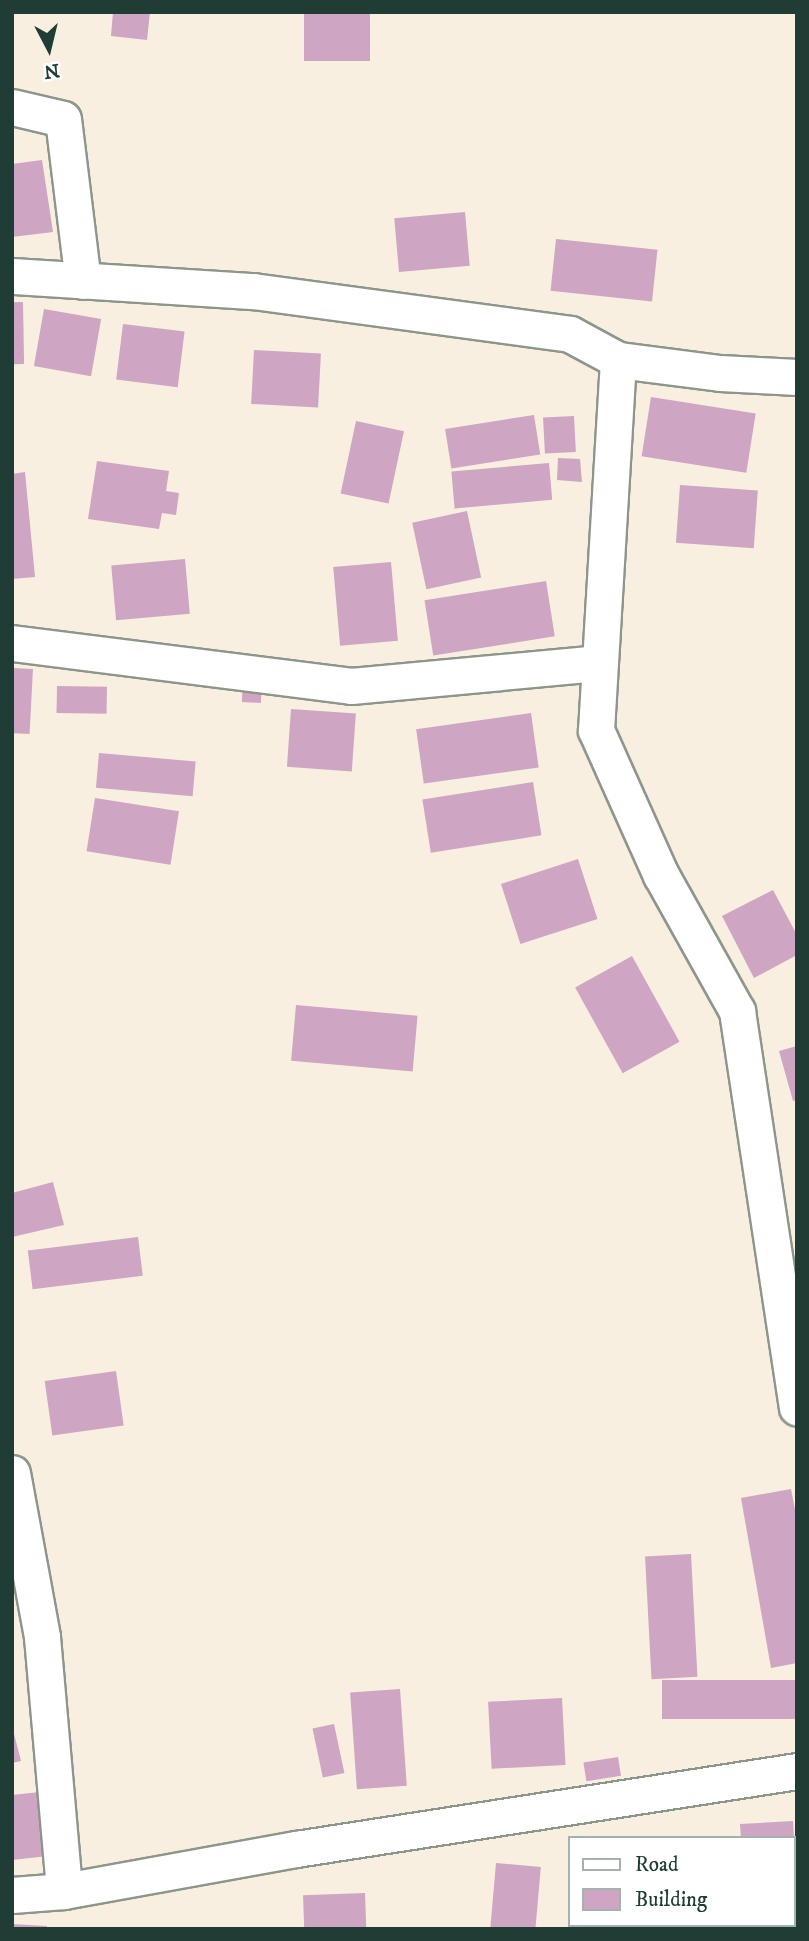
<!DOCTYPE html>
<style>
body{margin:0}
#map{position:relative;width:809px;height:1941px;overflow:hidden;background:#f8efe0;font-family:"IM FELL DW Pica",serif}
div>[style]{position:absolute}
.building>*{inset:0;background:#cea5c2;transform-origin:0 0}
.roads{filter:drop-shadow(2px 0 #8c968a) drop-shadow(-2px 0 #8c968a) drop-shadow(0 2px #8c968a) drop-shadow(0 -2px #8c968a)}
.minor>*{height:35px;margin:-17.5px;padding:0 17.5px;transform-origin:17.5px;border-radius:17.5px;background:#fff}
span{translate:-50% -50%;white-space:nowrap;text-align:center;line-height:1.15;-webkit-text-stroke:6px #fff;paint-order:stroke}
.frame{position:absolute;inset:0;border:14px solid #1f3d34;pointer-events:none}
.legend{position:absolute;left:568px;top:1836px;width:228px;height:91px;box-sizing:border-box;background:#fff;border:2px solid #a5b1ae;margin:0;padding:9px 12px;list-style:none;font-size:21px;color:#1f3d34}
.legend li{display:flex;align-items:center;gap:14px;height:35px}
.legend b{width:35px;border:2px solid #a5b1ae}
.north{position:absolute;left:14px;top:14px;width:70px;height:70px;-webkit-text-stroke:5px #fff;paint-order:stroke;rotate:173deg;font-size:19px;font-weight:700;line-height:28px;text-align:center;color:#1f3d34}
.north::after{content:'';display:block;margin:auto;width:24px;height:32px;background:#1f3d34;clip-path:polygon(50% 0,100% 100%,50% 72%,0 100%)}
</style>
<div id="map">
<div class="building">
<i style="clip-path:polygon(113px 12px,150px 12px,147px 40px,111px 36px)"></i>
<i style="left:304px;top:12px;width:66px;height:49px"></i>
<i style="clip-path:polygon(42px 160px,53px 232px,12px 237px,12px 164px)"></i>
<i style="left:465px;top:212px;width:54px;height:71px;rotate:85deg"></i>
<i style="left:556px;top:239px;width:102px;height:52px;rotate:6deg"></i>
<i style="left:23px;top:302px;width:62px;height:11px;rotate:89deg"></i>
<i style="left:44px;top:309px;width:58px;height:58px;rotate:10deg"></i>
<i style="left:123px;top:324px;width:62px;height:56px;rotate:7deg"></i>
<i style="left:254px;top:350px;width:67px;height:54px;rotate:3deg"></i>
<i style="left:651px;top:397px;width:106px;height:60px;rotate:9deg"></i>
<i style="left:534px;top:415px;width:40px;height:90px;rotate:81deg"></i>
<i style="left:574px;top:416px;width:36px;height:31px;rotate:87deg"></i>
<i style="left:356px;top:421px;width:49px;height:74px;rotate:12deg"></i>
<i style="clip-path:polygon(558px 458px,580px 459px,582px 482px,557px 480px)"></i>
<i style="clip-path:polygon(97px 461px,169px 471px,166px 491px,179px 493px,176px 515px,162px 513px,159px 529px,88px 519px)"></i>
<i style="left:549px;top:463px;width:37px;height:98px;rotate:85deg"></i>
<i style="clip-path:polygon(25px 472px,35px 577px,12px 579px,12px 474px)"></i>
<i style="left:680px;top:485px;width:78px;height:58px;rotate:4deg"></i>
<i style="left:467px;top:511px;width:68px;height:56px;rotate:78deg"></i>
<i style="left:185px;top:559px;width:55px;height:74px;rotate:85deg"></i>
<i style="left:391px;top:562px;width:79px;height:58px;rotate:85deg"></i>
<i style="left:546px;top:581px;width:56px;height:123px;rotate:81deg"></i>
<i style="left:12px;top:668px;width:21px;height:65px;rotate:3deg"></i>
<i style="left:243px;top:681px;width:19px;height:21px;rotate:3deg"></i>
<i style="left:57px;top:686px;width:50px;height:27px;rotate:1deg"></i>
<i style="left:291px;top:709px;width:65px;height:58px;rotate:4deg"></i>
<i style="left:531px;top:713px;width:55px;height:116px;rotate:82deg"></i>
<i style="left:99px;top:753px;width:97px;height:35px;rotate:5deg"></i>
<i style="left:533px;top:782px;width:54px;height:112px;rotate:81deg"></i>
<i style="left:95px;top:798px;width:85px;height:54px;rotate:9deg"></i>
<i style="left:578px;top:859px;width:63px;height:81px;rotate:72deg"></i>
<i style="clip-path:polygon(773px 890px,797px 935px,797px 955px,754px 978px,722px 916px)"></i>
<i style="left:632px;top:956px;width:98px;height:65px;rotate:61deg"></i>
<i style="left:296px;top:1005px;width:122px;height:56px;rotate:5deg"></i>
<i style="clip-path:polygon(797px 1046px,797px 1100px,793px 1101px,779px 1051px)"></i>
<i style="clip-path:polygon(53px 1182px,64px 1225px,12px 1237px,12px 1193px)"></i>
<i style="left:138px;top:1237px;width:39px;height:111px;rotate:83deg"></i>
<i style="left:116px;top:1371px;width:55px;height:72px;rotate:82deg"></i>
<i style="clip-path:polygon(791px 1489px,797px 1520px,797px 1663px,771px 1668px,741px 1498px)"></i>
<i style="left:691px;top:1554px;width:123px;height:46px;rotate:87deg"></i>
<i style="left:797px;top:1680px;width:39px;height:135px;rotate:90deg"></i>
<i style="left:400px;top:1689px;width:97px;height:50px;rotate:86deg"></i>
<i style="left:562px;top:1698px;width:67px;height:74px;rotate:87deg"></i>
<i style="left:334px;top:1724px;width:50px;height:22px;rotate:78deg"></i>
<i style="clip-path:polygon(12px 1726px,21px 1761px,12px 1763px)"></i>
<i style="left:618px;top:1757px;width:19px;height:35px;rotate:81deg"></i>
<i style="clip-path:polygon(40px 1792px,48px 1856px,12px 1860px,12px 1795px)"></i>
<i style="clip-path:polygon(793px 1821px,794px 1838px,741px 1838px,740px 1824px)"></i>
<i style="left:496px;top:1863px;width:45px;height:66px;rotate:5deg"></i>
<i style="left:365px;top:1893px;width:36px;height:62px;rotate:88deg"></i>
<i style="clip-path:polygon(12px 1924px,47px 1926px,47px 1929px,12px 1929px)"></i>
<i style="left:597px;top:1925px;width:59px;height:4px"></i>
<i style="left:673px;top:1925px;width:53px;height:4px"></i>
</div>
<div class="roads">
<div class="minor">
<i style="left:12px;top:107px;width:52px;rotate:13.2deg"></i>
<i style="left:63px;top:119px;width:163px;rotate:83deg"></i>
<i style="left:12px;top:276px;width:241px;rotate:3.6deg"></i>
<i style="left:253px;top:291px;width:320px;rotate:7.7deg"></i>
<i style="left:570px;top:334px;width:55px;rotate:28.4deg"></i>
<i style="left:797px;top:377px;width:77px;rotate:-177deg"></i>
<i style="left:720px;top:373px;width:103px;rotate:-172.7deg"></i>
<i style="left:618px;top:360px;width:371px;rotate:93.4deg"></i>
<i style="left:596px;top:730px;width:159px;rotate:65.9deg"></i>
<i style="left:661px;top:875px;width:156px;rotate:60.8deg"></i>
<i style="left:737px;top:1011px;width:401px;rotate:81.4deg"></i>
<i style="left:12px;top:643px;width:342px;rotate:7.2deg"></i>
<i style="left:351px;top:686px;width:250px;rotate:-5.3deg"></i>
<i style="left:12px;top:1473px;width:167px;rotate:79.6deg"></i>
<i style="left:42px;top:1637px;width:255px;rotate:85deg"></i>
<i style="left:12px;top:1895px;width:52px;rotate:-4.4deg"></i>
<i style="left:64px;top:1891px;width:236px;rotate:-10.3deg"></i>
<i style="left:296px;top:1849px;width:507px;rotate:-8.85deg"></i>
</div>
</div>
<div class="frame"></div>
<ul class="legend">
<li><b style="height:9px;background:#fff"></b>Road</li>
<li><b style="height:19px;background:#cea5c2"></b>Building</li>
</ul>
<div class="north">N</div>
</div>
